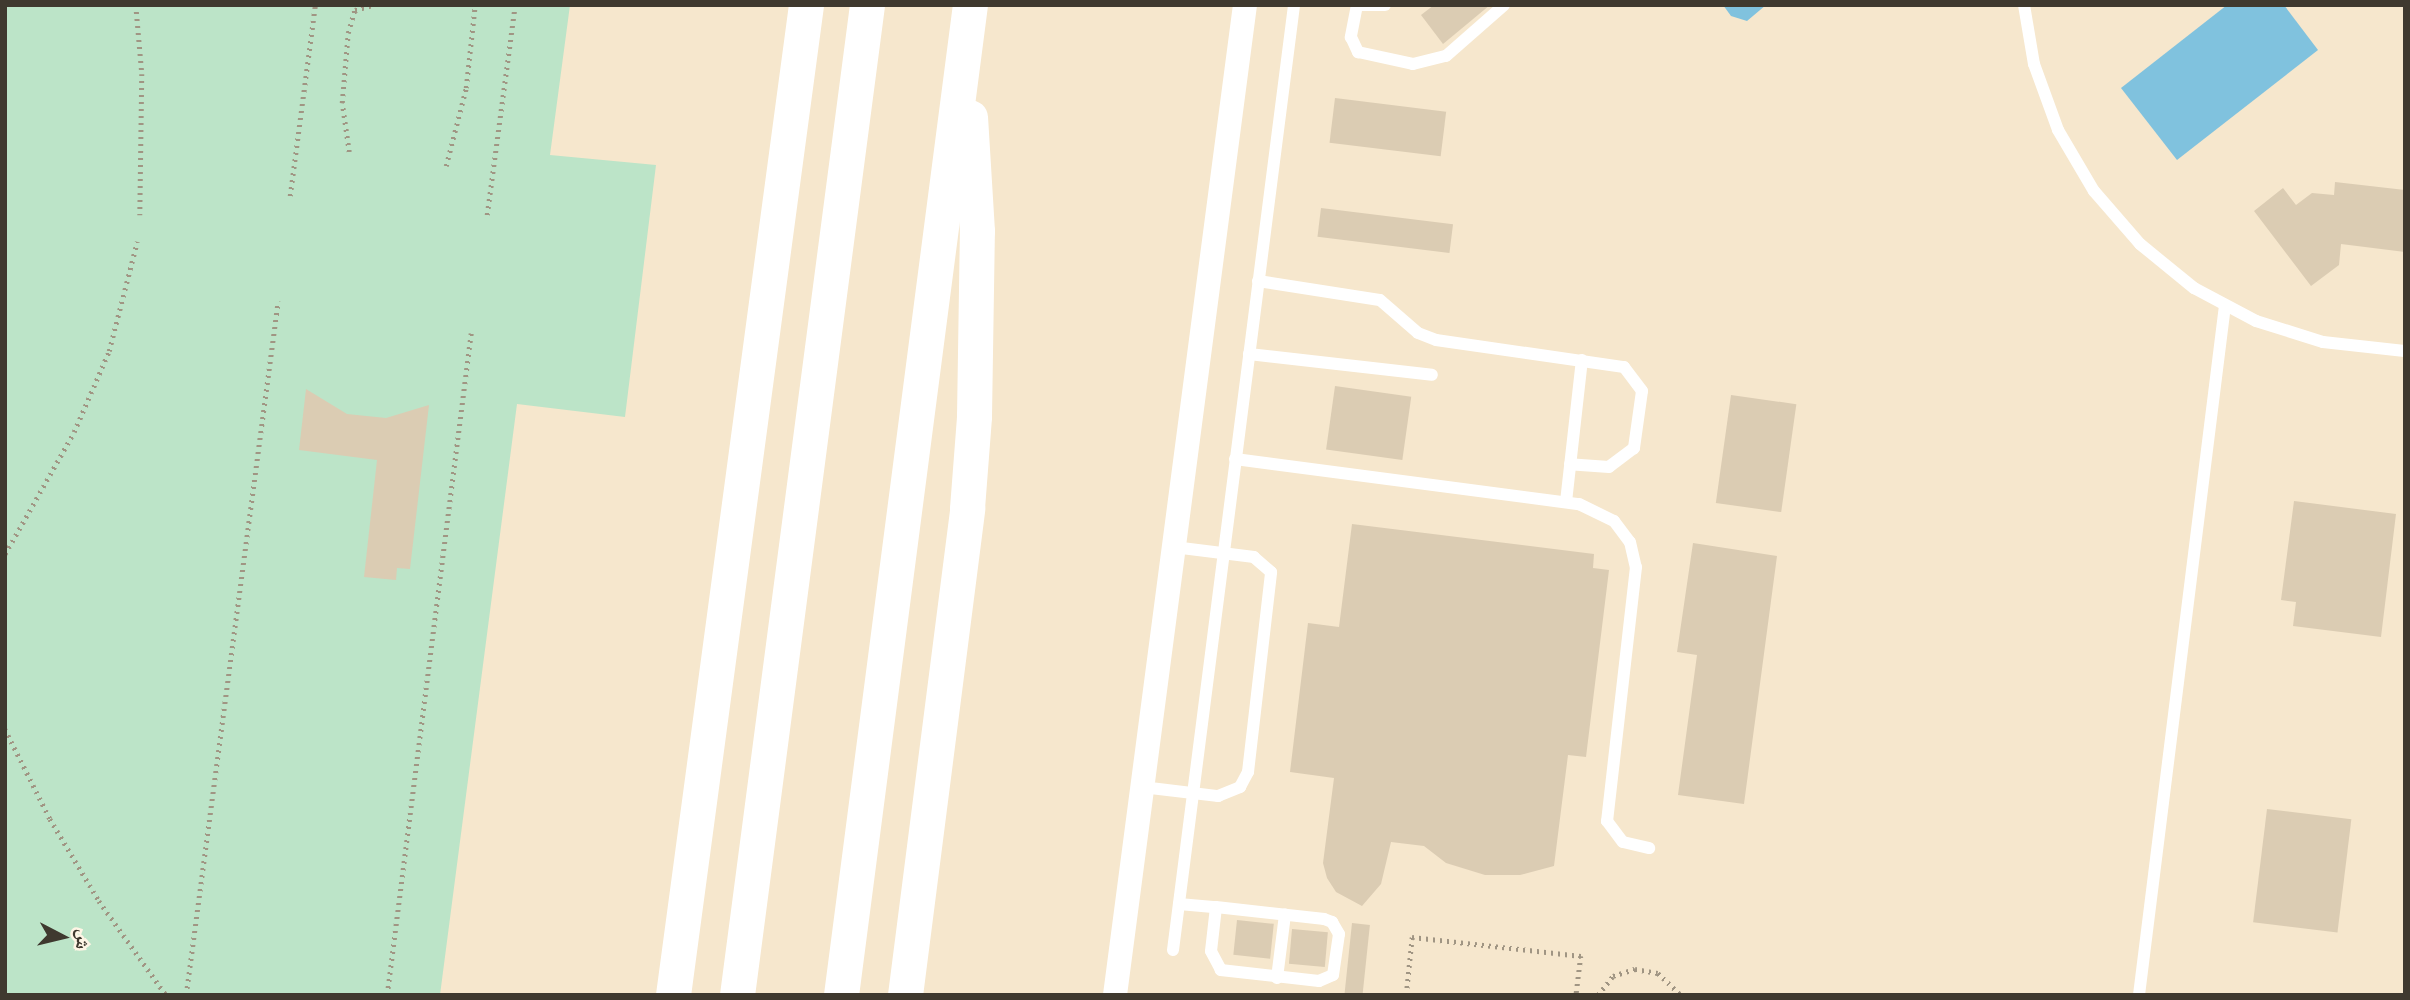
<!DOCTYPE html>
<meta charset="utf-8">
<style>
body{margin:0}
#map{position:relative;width:2410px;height:1000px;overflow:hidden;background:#f6e7cd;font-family:"Open Sans","Noto Naskh Arabic",sans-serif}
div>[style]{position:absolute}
.green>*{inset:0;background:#bce4c8}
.water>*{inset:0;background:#80c2de}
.building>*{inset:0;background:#dbccb3;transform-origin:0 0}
.path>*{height:4.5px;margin-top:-2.25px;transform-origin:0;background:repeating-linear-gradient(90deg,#a09583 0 2px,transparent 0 7px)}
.lane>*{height:12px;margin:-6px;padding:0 6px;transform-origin:6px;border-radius:6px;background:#fff}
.street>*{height:24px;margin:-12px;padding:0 12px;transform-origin:12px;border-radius:12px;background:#fff}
.secondary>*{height:35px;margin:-17.5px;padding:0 17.5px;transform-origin:17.5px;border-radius:17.5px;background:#fff}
span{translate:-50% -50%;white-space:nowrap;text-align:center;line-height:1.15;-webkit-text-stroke:5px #fef5e5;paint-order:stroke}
.frame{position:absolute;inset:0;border:7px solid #3f392f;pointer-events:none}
.north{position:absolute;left:28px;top:902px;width:70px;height:70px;-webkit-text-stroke:5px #fef5e5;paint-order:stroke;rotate:97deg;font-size:19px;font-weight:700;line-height:28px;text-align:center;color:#3f392f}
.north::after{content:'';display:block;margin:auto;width:24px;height:32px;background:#3f392f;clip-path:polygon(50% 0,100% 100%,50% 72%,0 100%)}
</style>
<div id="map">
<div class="green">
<i style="clip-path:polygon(5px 5px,570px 5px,550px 155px,656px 165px,625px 417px,517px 404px,440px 995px,5px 995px)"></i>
</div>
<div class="water">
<i style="clip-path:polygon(1723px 5px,1766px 5px,1747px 21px,1731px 16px)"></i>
<i style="clip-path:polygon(2227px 5px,2284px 5px,2318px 50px,2177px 160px,2121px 88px)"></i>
</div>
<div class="building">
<i style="clip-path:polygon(1434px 5px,1490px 5px,1443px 44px,1421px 15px)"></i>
<i style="left:1335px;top:98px;width:112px;height:45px;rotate:7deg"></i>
<i style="clip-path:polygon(2335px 182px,2405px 190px,2405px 252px,2341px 244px,2339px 265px,2311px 286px,2254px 211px,2283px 188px,2296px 205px,2312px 193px,2334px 195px)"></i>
<i style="left:1321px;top:208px;width:133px;height:29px;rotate:7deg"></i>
<i style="left:1335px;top:386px;width:77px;height:64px;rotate:8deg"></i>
<i style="clip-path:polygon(306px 389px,347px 414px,386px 418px,429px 405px,410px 569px,397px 568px,396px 580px,364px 577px,377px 460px,299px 450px)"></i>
<i style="left:1731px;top:395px;width:66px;height:109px;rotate:8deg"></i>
<i style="clip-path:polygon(2294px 501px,2396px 514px,2381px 637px,2293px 626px,2296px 602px,2281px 600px)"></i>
<i style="clip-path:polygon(1352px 524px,1594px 554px,1593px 568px,1609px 570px,1586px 757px,1568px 755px,1554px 866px,1520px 875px,1485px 875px,1446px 863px,1424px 846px,1391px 842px,1381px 884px,1362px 906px,1336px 892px,1327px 878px,1323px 863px,1334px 778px,1290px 772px,1308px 623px,1339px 627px)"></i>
<i style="clip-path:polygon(1693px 543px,1777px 556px,1744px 804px,1678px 795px,1697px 655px,1677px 652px)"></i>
<i style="left:2267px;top:809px;width:85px;height:114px;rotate:7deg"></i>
<i style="left:1237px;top:920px;width:37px;height:35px;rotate:6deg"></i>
<i style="left:1352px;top:923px;width:18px;height:73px;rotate:6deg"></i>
<i style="left:1292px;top:929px;width:36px;height:35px;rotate:5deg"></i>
</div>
<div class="path">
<i style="left:136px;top:5px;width:69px;rotate:85deg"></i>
<i style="left:142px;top:74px;width:141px;rotate:90.8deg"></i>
<i style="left:355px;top:10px;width:19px;rotate:-16deg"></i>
<i style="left:349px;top:152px;width:49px;rotate:-98.1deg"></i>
<i style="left:342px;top:103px;width:70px;rotate:-85.1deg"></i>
<i style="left:348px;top:33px;width:29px;rotate:-74deg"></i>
<i style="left:446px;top:166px;width:81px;rotate:-75.6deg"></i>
<i style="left:466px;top:88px;width:83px;rotate:-83.8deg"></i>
<i style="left:290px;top:196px;width:193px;rotate:-82.5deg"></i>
<i style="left:487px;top:215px;width:212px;rotate:-82.4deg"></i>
<i style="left:5px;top:554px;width:140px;rotate:-60.5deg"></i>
<i style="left:74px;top:432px;width:88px;rotate:-66.6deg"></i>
<i style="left:109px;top:351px;width:113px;rotate:-75.6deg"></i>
<i style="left:5px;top:729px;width:101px;rotate:63.4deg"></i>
<i style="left:50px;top:819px;width:96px;rotate:59.1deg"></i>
<i style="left:99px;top:901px;width:115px;rotate:54.5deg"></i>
<i style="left:186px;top:995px;width:700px;rotate:-82.45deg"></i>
<i style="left:387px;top:995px;width:667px;rotate:-82.77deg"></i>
<i style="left:1406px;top:995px;width:58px;rotate:-84.1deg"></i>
<i style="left:1412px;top:937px;width:170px;rotate:6.4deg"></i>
<i style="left:1581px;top:956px;width:39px;rotate:97deg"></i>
<i style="left:1598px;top:995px;width:24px;rotate:-52deg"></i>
<i style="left:1613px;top:976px;width:23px;rotate:-18deg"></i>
<i style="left:1635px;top:969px;width:23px;rotate:10deg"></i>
<i style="left:1658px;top:973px;width:32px;rotate:44deg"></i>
</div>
<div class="lane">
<i style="left:1357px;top:5px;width:33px;rotate:101deg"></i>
<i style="left:1351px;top:37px;width:17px;rotate:65deg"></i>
<i style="left:1358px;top:52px;width:56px;rotate:12.3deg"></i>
<i style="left:1413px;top:64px;width:34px;rotate:-14deg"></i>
<i style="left:1446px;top:56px;width:77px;rotate:-41.3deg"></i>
<i style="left:1359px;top:5px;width:26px"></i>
<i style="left:2024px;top:5px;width:60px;rotate:80.4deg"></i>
<i style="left:2034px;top:64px;width:70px;rotate:70deg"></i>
<i style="left:2058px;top:130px;width:71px;rotate:59.5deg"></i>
<i style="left:2094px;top:191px;width:70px;rotate:49deg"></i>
<i style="left:2140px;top:244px;width:70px;rotate:39.2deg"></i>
<i style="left:2194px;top:288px;width:70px;rotate:28deg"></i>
<i style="left:2256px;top:321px;width:70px;rotate:17.4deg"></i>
<i style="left:2323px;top:342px;width:82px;rotate:6.3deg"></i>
<i style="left:1258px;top:281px;width:123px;rotate:8.9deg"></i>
<i style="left:1380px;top:300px;width:50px;rotate:41deg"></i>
<i style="left:1418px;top:333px;width:19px;rotate:21deg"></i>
<i style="left:1436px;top:340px;width:190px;rotate:8.2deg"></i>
<i style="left:1624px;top:367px;width:30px;rotate:53deg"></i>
<i style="left:1642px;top:391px;width:58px;rotate:98deg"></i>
<i style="left:1634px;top:448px;width:31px;rotate:143deg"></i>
<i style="left:1609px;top:467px;width:39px;rotate:-176deg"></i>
<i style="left:1249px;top:354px;width:184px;rotate:6.5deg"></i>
<i style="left:1235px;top:459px;width:347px;rotate:7.5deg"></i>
<i style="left:1579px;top:504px;width:39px;rotate:26deg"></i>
<i style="left:1614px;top:521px;width:26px;rotate:53deg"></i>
<i style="left:1630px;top:542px;width:26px;rotate:77deg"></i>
<i style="left:1636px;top:567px;width:256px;rotate:96.5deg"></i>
<i style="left:1607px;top:821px;width:26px;rotate:53deg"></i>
<i style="left:1623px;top:842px;width:27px;rotate:13deg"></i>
<i style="left:1566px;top:502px;width:143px;rotate:-83.6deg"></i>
<i style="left:1142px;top:787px;width:77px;rotate:6.8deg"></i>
<i style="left:1218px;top:796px;width:24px;rotate:-22deg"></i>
<i style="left:1240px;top:787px;width:17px;rotate:-62deg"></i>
<i style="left:1248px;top:772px;width:201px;rotate:-83.4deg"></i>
<i style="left:1271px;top:572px;width:23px;rotate:-139deg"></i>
<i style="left:1254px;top:557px;width:81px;rotate:-172.9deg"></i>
<i style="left:1179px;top:904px;width:37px;rotate:5deg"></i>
<i style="left:1216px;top:907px;width:109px;rotate:6.3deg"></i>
<i style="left:1324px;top:919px;width:9px;rotate:21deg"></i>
<i style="left:1332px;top:922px;width:14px;rotate:60deg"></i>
<i style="left:1339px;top:934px;width:41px;rotate:98.3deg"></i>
<i style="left:1333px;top:975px;width:15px;rotate:157deg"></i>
<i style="left:1319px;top:981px;width:99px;rotate:-173.6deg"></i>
<i style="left:1221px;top:970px;width:21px;rotate:-118deg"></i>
<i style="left:1211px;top:951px;width:44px;rotate:-83.5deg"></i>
<i style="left:1173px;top:950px;width:953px;rotate:-82.7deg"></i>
<i style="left:1277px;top:978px;width:64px;rotate:-82.8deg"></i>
<i style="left:2139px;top:995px;width:694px;rotate:-82.89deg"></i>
</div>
<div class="street">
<i style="left:1115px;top:995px;width:998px;rotate:-82.52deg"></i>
</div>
<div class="secondary">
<i style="left:673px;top:995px;width:999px;rotate:-82.35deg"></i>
<i style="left:737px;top:995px;width:998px;rotate:-82.52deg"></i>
<i style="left:841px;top:995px;width:998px;rotate:-82.58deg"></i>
<i style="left:905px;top:995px;width:491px;rotate:-82.7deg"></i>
<i style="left:967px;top:508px;width:92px;rotate:-85.6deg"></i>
<i style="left:974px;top:416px;width:185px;rotate:-89.1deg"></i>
<i style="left:977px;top:231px;width:114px;rotate:-93.5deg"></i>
</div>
<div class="frame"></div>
<div class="north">ش</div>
</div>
